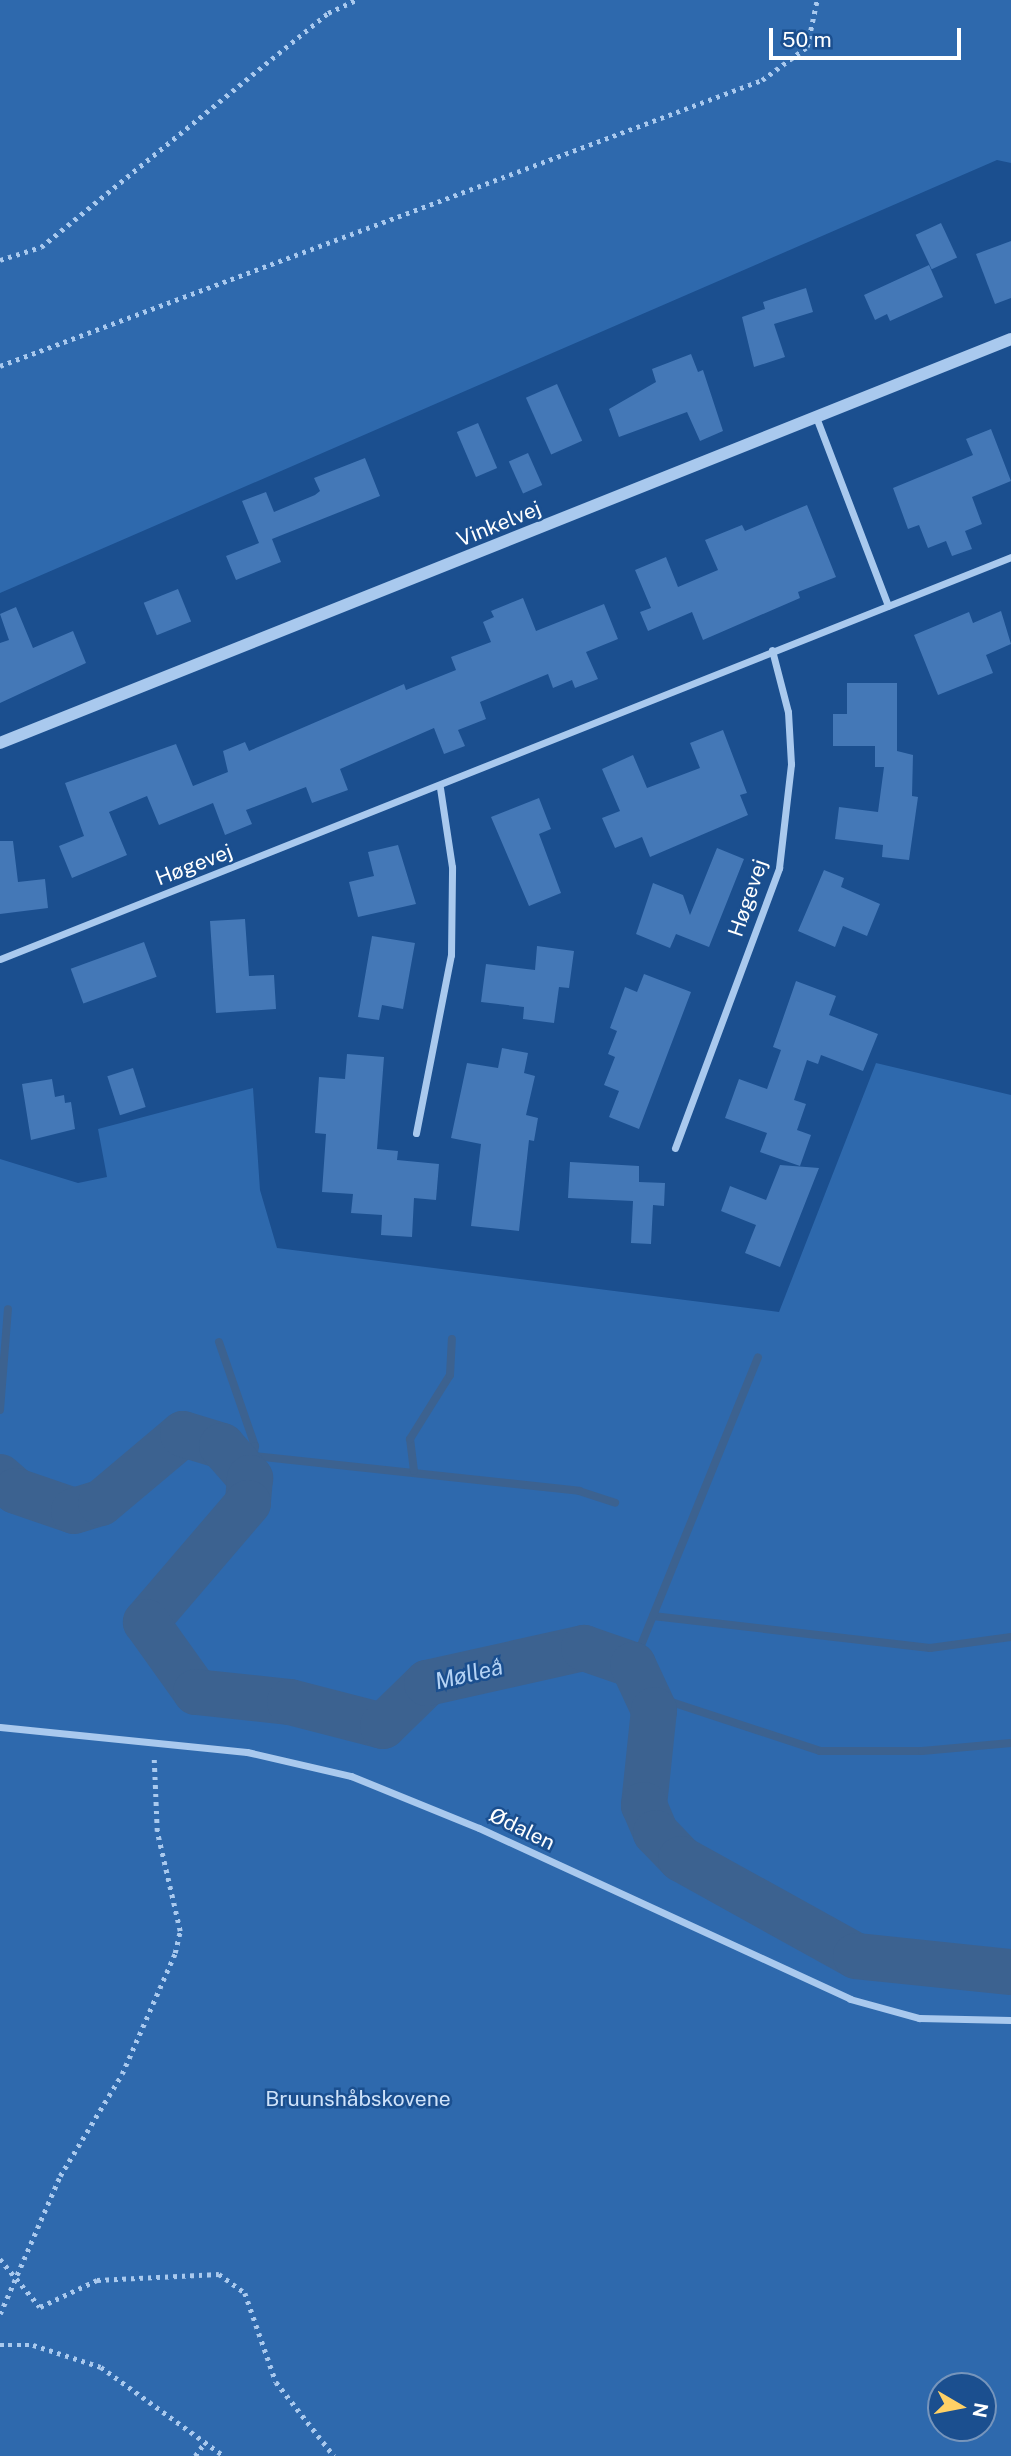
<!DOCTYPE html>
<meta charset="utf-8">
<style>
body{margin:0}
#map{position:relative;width:1011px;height:2456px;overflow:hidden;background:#1b4f8f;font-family:"Public Sans",sans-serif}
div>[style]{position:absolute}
.green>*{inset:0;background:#2e69ad}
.stream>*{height:8px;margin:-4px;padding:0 4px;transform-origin:4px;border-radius:4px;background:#3c6290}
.river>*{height:46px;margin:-23px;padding:0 23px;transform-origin:23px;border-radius:23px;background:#3c6290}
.building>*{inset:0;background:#4478b7;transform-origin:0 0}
.path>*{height:4.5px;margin-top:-2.25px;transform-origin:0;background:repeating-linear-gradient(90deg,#a9c9ee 0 3.5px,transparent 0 8.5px)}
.minor>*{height:7px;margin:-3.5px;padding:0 3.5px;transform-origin:3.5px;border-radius:3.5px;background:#a9c9ee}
.tertiary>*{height:12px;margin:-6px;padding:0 6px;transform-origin:6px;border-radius:6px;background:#a9c9ee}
span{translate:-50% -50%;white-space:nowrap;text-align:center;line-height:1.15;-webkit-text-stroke:5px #1b4f8f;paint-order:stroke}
.street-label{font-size:21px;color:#fff}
.park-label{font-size:21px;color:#cfe3fa}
.water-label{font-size:23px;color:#b5d3f5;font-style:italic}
.north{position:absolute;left:927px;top:2372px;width:70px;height:70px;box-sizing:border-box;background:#1b4f8f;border:2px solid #7695bc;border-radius:50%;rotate:100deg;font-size:19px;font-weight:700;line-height:28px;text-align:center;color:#fff}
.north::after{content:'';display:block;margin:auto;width:24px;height:32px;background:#ffd166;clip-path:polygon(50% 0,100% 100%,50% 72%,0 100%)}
.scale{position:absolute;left:769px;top:28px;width:192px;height:32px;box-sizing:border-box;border:4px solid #fff;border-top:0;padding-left:9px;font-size:21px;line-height:24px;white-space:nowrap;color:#fff;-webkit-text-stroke:5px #1b4f8f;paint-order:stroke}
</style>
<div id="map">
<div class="green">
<i style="clip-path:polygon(0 0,1011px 0,1011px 163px,997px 160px,0 593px)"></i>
<i style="clip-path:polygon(evenodd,876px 1063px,1011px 1095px,1011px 2456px,0 2456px,0 1159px,78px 1183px,107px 1177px,98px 1129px,253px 1088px,260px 1190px,277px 1248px,779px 1312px,876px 1063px,941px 2386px,983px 2386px,983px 2428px,941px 2428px,941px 2386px)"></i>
</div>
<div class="stream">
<i style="left:219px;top:1342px;width:110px;rotate:70.9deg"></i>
<i style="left:255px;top:1446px;width:32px;rotate:99deg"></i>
<i style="left:0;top:1410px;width:101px;rotate:-85.5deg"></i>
<i style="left:254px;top:1456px;width:327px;rotate:6.1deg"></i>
<i style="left:579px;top:1491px;width:38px;rotate:18deg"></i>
<i style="left:414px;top:1471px;width:32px;rotate:-97deg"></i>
<i style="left:410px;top:1439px;width:75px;rotate:-58deg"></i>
<i style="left:450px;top:1375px;width:36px;rotate:-87deg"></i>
<i style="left:653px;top:1616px;width:279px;rotate:6.6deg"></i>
<i style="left:930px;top:1648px;width:82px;rotate:-7.7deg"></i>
<i style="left:633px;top:1665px;width:332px;rotate:-67.9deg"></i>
<i style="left:647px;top:1694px;width:182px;rotate:18.2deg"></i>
<i style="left:820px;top:1751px;width:102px"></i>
<i style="left:922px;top:1751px;width:89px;rotate:-5.1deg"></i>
</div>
<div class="river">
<i style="left:0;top:1477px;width:21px;rotate:41deg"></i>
<i style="left:16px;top:1491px;width:61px;rotate:19deg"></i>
<i style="left:74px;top:1511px;width:28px;rotate:-17deg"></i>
<i style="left:101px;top:1503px;width:107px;rotate:-40.1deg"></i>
<i style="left:183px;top:1434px;width:41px;rotate:17.1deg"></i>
<i style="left:222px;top:1446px;width:43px;rotate:48.8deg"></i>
<i style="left:250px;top:1478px;width:25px;rotate:95deg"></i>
<i style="left:248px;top:1503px;width:157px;rotate:130.6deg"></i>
<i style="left:146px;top:1622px;width:86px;rotate:54.5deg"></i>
<i style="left:196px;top:1692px;width:95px;rotate:6.1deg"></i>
<i style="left:290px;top:1702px;width:96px;rotate:14.5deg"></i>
<i style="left:383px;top:1726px;width:62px;rotate:-44.3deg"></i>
<i style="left:427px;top:1683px;width:161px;rotate:-12.6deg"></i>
<i style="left:584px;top:1648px;width:52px;rotate:19.1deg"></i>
<i style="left:633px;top:1665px;width:50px;rotate:65deg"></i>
<i style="left:654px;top:1710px;width:96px;rotate:96deg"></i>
<i style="left:644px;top:1805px;width:30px;rotate:67deg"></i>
<i style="left:656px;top:1833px;width:36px;rotate:46deg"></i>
<i style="left:681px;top:1859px;width:200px;rotate:29deg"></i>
<i style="left:856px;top:1956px;width:156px;rotate:5.9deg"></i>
</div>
<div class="building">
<i style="left:941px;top:223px;width:38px;height:28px;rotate:65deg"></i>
<i style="clip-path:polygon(1011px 241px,1011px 298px,995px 304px,976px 254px)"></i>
<i style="clip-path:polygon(929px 265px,943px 297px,890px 321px,887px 314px,875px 320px,864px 295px)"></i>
<i style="clip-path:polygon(806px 288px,813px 312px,774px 324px,785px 357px,754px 367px,742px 317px,765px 309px,763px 302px)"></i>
<i style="clip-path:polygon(691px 354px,698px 372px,703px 370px,723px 431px,700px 441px,687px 412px,619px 437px,609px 409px,656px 382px,652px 369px)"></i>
<i style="left:557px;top:384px;width:62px;height:34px;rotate:66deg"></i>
<i style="left:478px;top:423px;width:49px;height:23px;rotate:67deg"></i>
<i style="clip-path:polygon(991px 429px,1011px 481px,972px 497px,982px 524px,965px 531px,972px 549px,952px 556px,946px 541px,928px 548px,919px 525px,908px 529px,893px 488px,973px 455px,966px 439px)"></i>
<i style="left:528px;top:453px;width:35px;height:21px;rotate:66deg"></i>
<i style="clip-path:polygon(365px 458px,380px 496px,272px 539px,281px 562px,236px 580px,226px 556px,259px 543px,242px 501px,266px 492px,274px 512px,315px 495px,320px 491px,314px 478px)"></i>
<i style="clip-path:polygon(807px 505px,836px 577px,798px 592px,800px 598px,703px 640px,692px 612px,648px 631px,640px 612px,651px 608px,635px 570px,666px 557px,678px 587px,718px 570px,705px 540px,742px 525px,745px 531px)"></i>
<i style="left:178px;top:589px;width:35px;height:37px;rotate:68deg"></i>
<i style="clip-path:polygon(523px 598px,536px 631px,604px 604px,618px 639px,586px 652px,598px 679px,575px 688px,572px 680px,553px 688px,548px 674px,480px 702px,486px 719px,458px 730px,465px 746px,444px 754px,434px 728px,340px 769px,348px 790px,312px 803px,306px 787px,246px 810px,252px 824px,225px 835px,213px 803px,159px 825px,147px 796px,109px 812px,127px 855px,72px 878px,59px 846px,84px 836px,65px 783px,176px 744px,193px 786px,228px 772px,223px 751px,245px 742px,249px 751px,404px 684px,406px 690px,456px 670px,451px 657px,491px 642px,483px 622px,494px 617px,491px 611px)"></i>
<i style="clip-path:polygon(16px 607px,33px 648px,73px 631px,86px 663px,0 703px,0 643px,9px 640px,0 614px)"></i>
<i style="clip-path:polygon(1001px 611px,1011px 644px,986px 655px,993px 673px,938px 695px,914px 635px,969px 612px,973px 623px)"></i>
<i style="clip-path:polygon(847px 683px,897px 683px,897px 751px,913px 755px,912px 796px,918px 797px,909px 860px,882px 857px,883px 845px,835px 839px,839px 807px,878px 812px,884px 767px,875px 767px,875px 746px,833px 746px,833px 714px,847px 714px)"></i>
<i style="clip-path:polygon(723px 730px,747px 793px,740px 795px,748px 815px,650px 857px,642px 837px,615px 848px,602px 818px,620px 811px,602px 769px,633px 755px,647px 788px,700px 768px,690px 743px)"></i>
<i style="clip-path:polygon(539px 798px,551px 829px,539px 834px,561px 893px,529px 906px,491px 817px)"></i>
<i style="clip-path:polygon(0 841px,13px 841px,18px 882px,45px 879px,48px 908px,0 914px)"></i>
<i style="clip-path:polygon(398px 845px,416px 904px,358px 917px,349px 882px,374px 876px,368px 852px)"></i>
<i style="clip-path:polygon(717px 848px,744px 859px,709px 947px,676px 934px,670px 948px,636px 934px,653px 883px,683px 895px,690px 915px)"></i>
<i style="clip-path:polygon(824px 870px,844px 878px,841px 887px,880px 904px,867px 936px,843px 926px,835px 947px,798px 931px)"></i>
<i style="clip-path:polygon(245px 919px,249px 976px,274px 975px,276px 1009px,216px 1013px,210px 921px)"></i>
<i style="clip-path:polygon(372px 936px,415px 943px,403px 1009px,382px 1005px,379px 1020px,358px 1017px)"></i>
<i style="left:144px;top:942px;width:37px;height:78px;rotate:70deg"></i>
<i style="clip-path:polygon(537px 946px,574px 951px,569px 988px,559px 987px,554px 1023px,523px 1019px,524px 1007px,481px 1002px,486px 964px,535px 970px)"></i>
<i style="clip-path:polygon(644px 974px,691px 992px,639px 1129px,609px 1117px,619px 1091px,604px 1085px,615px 1057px,608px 1054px,617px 1031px,610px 1028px,625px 987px,637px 992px)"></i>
<i style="clip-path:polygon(796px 981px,836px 996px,829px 1015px,878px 1034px,863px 1071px,821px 1055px,818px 1064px,807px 1060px,794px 1100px,806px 1104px,797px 1130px,811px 1135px,800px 1166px,760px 1152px,767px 1133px,725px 1118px,739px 1079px,767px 1089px,781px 1050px,773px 1047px)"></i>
<i style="clip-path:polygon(502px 1048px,528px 1053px,524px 1073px,535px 1076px,526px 1115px,538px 1118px,534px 1141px,529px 1140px,519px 1231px,471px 1226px,481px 1144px,451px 1138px,467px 1063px,498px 1068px)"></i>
<i style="clip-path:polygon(347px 1054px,384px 1057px,377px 1149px,398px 1151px,397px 1160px,439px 1164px,436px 1200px,414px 1198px,412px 1237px,381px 1235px,382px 1215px,351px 1213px,353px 1194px,322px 1192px,326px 1134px,315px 1133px,319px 1077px,345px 1079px)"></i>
<i style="left:133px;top:1068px;width:41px;height:27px;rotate:72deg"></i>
<i style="clip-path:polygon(52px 1079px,55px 1097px,64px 1095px,65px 1103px,71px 1102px,75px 1129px,31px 1140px,22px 1084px)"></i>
<i style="clip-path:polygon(570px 1162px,639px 1166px,639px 1182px,665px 1183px,664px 1206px,653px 1205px,651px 1244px,631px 1243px,633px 1201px,568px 1198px)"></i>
<i style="clip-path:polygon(780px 1165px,819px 1168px,780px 1267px,745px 1253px,756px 1225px,721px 1211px,730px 1186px,766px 1200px)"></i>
</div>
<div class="path">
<i style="left:0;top:260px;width:43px;rotate:-17.6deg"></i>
<i style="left:41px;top:247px;width:370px;rotate:-39.2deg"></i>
<i style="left:328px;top:13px;width:31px;rotate:-25deg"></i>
<i style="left:0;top:366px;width:814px;rotate:-20.57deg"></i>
<i style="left:762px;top:80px;width:56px;rotate:-36.3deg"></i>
<i style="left:807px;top:47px;width:48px;rotate:-78deg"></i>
<i style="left:0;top:2259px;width:62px;rotate:50.2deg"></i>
<i style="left:40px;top:2307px;width:63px;rotate:-25.3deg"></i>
<i style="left:97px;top:2280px;width:122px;rotate:-2.8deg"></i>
<i style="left:219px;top:2274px;width:32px;rotate:36deg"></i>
<i style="left:245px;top:2293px;width:94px;rotate:70.8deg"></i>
<i style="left:276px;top:2382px;width:94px;rotate:51.9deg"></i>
<i style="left:0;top:2314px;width:150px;rotate:-66.5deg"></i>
<i style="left:60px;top:2176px;width:119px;rotate:-58.7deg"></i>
<i style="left:122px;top:2074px;width:132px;rotate:-66.3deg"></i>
<i style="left:175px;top:1953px;width:23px;rotate:-77deg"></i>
<i style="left:180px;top:1931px;width:103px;rotate:-103deg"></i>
<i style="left:157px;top:1831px;width:73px;rotate:-92.4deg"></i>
<i style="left:0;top:2345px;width:33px"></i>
<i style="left:33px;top:2345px;width:71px;rotate:17.9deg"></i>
<i style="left:101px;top:2367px;width:152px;rotate:35.9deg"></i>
<i style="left:195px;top:2456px;width:14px;rotate:-54deg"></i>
</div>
<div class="minor">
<i style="left:816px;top:417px;width:202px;rotate:69.1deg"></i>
<i style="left:0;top:959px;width:1088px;rotate:-21.68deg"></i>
<i style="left:416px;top:1133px;width:181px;rotate:-78.9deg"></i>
<i style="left:451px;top:955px;width:88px;rotate:-89.3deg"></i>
<i style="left:452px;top:867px;width:80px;rotate:-98.6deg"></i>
<i style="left:675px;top:1148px;width:299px;rotate:-69.6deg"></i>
<i style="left:779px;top:868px;width:105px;rotate:-83.4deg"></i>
<i style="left:791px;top:764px;width:52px;rotate:-93.3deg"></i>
<i style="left:788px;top:712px;width:64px;rotate:-104.5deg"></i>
<i style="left:0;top:1727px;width:248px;rotate:5.8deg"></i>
<i style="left:247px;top:1752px;width:107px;rotate:13deg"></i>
<i style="left:351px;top:1776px;width:138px;rotate:22.1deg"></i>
<i style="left:479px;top:1828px;width:409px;rotate:24.7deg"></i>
<i style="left:850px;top:1999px;width:72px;rotate:15.4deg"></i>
<i style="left:919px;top:2018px;width:92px;rotate:1.2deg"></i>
</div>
<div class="tertiary">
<i style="left:0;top:743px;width:1089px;rotate:-21.78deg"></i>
</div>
<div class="street-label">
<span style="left:499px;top:524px;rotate:-22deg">Vinkelvej</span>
<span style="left:194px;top:865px;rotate:-21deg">Høgevej</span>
<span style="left:748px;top:898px;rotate:-71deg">Høgevej</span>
<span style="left:522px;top:1829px;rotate:26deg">Ødalen</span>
</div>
<div class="park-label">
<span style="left:358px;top:2099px">Bruunshåbskovene</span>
</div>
<div class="water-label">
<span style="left:469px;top:1674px;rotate:-13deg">Mølleå</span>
</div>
<div class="north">N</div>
<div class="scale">50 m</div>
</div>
